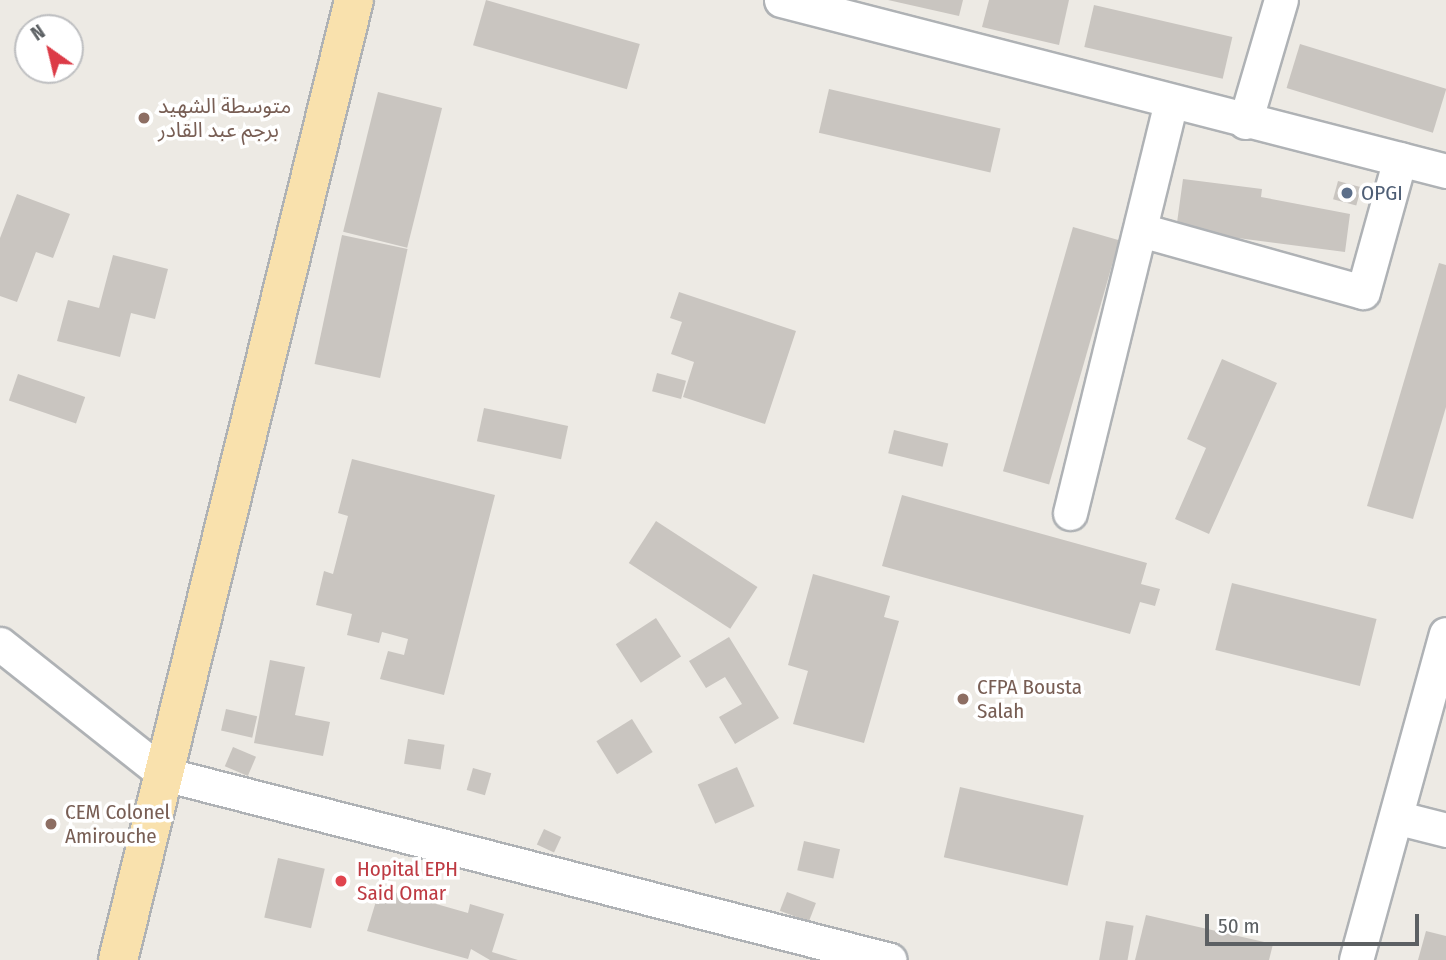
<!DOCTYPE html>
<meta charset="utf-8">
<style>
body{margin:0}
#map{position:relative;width:1446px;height:960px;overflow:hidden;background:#edeae4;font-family:"Fira Sans Condensed","Noto Sans Arabic",sans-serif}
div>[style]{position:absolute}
.building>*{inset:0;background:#c9c5c0;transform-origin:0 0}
.roads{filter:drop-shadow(2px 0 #afb2b5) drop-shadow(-2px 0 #afb2b5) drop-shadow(0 2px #afb2b5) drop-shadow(0 -2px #afb2b5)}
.minor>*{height:33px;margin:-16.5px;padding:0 16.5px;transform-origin:16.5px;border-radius:16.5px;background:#fff}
.major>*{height:38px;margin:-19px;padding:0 19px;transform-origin:19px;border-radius:19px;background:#f9e1ad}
.dots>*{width:19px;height:19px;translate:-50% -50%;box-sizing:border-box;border:4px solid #fff;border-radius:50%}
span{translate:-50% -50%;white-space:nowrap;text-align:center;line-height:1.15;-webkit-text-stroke:7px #fff;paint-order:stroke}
.education-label{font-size:21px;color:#785e54}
.left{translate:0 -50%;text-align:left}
.service-label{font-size:21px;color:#4e5e75}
.health-label{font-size:21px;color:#be3a42}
.north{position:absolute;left:14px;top:14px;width:70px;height:70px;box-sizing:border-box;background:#fff;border:2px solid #bebfc1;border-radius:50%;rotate:326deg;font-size:19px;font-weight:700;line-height:28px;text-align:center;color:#5c6063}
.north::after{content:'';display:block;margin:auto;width:24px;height:32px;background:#dc3b47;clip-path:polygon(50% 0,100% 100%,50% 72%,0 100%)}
.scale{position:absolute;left:1205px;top:914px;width:214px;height:32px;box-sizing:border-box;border:4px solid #5c6063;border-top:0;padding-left:9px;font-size:21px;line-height:24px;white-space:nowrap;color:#5c6063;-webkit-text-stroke:5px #fff;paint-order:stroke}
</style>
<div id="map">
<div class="building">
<i style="left:486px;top:0;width:160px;height:47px;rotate:16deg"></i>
<i style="clip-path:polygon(888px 0,963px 0,959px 16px)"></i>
<i style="clip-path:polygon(989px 0,1069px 0,1059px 45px,982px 27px)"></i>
<i style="left:1094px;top:5px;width:142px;height:43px;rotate:13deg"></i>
<i style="left:1300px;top:44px;width:153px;height:46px;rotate:17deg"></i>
<i style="left:829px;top:89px;width:176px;height:45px;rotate:13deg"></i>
<i style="left:378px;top:92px;width:66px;height:144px;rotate:14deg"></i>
<i style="clip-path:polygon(1183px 179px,1262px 189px,1261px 197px,1350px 214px,1345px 252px,1176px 230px)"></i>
<i style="left:1338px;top:181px;width:24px;height:19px;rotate:15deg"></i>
<i style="clip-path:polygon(17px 194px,70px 214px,53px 258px,36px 252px,17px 302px,0 296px,0 238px)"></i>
<i style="left:1073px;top:227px;width:48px;height:254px;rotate:16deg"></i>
<i style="left:342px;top:235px;width:67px;height:132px;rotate:12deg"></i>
<i style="clip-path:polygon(113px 255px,168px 269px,155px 319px,131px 313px,120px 357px,57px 341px,68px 300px,99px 308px)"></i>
<i style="clip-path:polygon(1439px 263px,1446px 265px,1446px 407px,1413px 519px,1367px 506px)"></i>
<i style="clip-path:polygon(679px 292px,796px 331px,765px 424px,683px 397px,694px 362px,671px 354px,682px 322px,670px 318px)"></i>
<i style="clip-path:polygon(1222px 359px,1277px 383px,1209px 534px,1175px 519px,1206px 448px,1187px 439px)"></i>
<i style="left:657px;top:373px;width:30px;height:19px;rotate:15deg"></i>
<i style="left:18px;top:374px;width:71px;height:28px;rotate:19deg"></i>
<i style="left:484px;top:408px;width:86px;height:34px;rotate:12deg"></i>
<i style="left:894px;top:430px;width:56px;height:24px;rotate:14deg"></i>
<i style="clip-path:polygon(352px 459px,495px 495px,444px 695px,380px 679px,388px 651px,404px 655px,408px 639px,382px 632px,379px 643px,347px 635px,352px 614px,316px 605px,324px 571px,333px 574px,348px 516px,338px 513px)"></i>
<i style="clip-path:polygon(902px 495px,1147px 563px,1141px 584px,1160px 589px,1155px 606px,1140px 602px,1130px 634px,882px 566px)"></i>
<i style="left:656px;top:521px;width:121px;height:50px;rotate:33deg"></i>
<i style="clip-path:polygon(813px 574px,890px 596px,884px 617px,899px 621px,864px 743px,793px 724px,808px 671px,788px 665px)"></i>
<i style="left:1232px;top:583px;width:149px;height:69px;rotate:14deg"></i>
<i style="left:656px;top:618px;width:46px;height:48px;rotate:57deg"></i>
<i style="clip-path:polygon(729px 637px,779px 718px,735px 744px,719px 717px,742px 704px,725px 677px,706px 688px,689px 661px)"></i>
<i style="clip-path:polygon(270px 660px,305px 667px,295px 715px,330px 722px,323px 756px,254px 743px)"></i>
<i style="left:226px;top:709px;width:32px;height:22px;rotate:13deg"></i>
<i style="left:632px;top:719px;width:39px;height:42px;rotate:58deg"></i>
<i style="left:408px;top:739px;width:37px;height:25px;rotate:9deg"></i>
<i style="left:233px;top:747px;width:25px;height:21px;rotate:23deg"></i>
<i style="left:737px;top:767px;width:43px;height:43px;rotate:66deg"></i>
<i style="left:473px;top:768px;width:19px;height:23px;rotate:16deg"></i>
<i style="left:960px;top:787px;width:127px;height:72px;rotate:13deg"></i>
<i style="left:544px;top:829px;width:19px;height:17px;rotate:25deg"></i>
<i style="left:804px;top:841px;width:37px;height:30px;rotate:13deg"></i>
<i style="left:278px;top:858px;width:48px;height:61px;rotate:13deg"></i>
<i style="clip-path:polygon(380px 888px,468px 913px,470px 904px,504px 914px,492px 952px,518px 960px,490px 960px,471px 949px,468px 959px,367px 931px)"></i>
<i style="left:787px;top:892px;width:31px;height:20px;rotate:21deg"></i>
<i style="clip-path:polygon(1146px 915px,1273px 944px,1269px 960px,1135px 960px)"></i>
<i style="left:1106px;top:921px;width:28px;height:40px;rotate:10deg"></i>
<i style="clip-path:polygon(1426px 931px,1446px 936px,1446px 960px,1418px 960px)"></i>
</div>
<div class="roads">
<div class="minor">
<i style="left:781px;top:0;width:687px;rotate:14.42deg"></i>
<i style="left:1245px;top:122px;width:127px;rotate:-73.6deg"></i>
<i style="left:1141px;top:230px;width:230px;rotate:15.6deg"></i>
<i style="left:1363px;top:292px;width:138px;rotate:-74.5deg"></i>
<i style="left:1070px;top:513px;width:423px;rotate:-76.2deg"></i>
<i style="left:0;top:644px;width:209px;rotate:38.4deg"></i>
<i style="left:164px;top:774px;width:749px;rotate:14.37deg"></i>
<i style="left:1399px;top:818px;width:49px;rotate:14.3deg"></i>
<i style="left:1356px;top:960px;width:338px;rotate:-74.6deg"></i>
</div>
<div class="major">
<i style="left:118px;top:960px;width:989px;rotate:-76.19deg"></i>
</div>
</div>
<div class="dots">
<i style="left:144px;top:118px;background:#8d6e63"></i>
<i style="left:1347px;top:193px;background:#5c6f8a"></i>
<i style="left:963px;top:699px;background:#8d6e63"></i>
<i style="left:51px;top:824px;background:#8d6e63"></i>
<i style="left:341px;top:881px;background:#e0444e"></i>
</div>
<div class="education-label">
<span class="left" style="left:158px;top:118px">متوسطة الشهيد<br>برجم عبد القادر</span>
<span class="left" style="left:977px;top:699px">CFPA Bousta<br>Salah</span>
<span class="left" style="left:65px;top:824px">CEM Colonel<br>Amirouche</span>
</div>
<div class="service-label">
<span class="left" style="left:1361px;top:193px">OPGI</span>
</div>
<div class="health-label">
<span class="left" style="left:357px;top:881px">Hopital EPH<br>Said Omar</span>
</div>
<div class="north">N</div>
<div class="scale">50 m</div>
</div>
